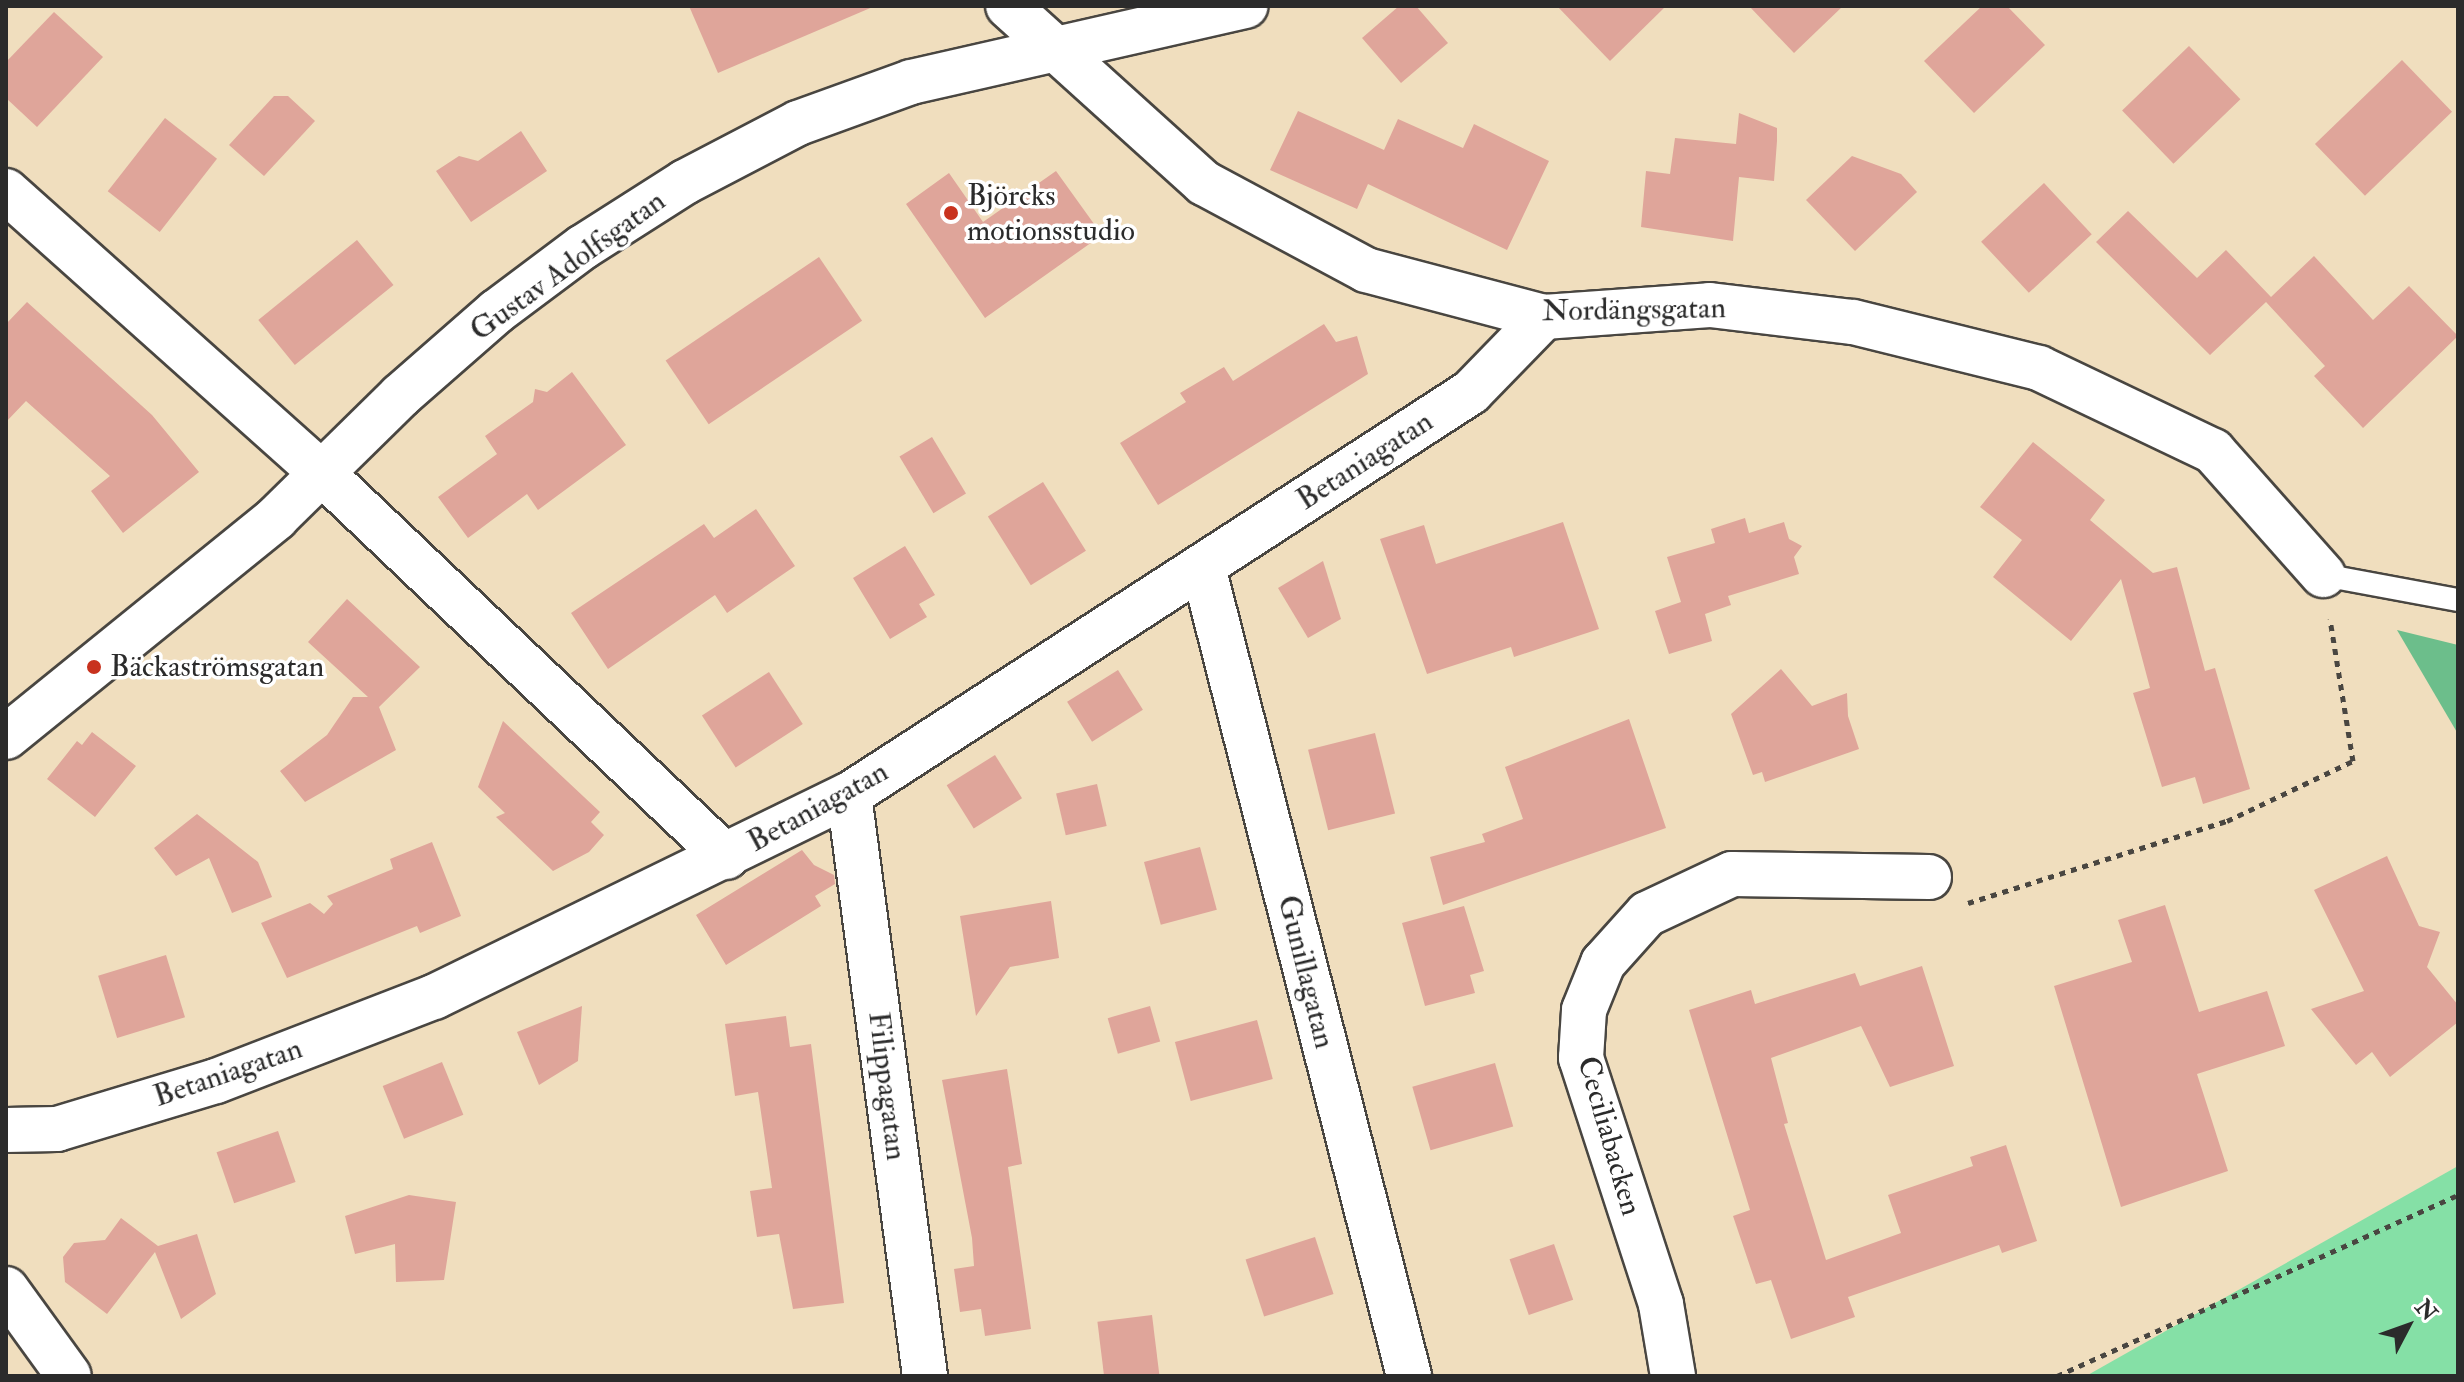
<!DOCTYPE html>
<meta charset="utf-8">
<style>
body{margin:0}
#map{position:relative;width:2464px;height:1382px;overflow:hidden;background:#f0debe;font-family:"IM FELL Double Pica",serif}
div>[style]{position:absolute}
.green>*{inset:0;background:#85e0a6}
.forest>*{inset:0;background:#6cbe8b}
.building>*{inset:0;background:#dfa59a;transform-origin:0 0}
.path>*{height:5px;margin-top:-2.5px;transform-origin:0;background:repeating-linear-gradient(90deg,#494641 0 6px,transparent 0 12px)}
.roads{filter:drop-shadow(2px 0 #494641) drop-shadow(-2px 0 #494641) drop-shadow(0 2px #494641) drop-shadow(0 -2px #494641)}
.service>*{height:22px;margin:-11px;padding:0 11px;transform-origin:11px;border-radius:11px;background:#fff}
.minor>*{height:44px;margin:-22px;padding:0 22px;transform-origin:22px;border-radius:22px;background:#fff}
.dots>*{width:22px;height:22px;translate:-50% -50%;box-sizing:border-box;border:4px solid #fff;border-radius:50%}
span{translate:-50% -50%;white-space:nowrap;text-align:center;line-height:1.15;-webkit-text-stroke:7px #fff;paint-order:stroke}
.poi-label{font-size:30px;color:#2b2b2b}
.left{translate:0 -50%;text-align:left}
.street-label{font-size:30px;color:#2b2b2b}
.frame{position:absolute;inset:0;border:8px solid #2b2b2b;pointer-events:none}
.north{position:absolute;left:2368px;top:1286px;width:80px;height:80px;-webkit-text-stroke:6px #fff;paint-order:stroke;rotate:49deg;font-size:22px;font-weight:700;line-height:32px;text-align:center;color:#2b2b2b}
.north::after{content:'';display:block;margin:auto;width:28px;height:36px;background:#2b2b2b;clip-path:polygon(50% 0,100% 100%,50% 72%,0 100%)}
</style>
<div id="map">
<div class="green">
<i style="clip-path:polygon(2458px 1166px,2458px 1376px,2086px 1376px)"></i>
</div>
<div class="forest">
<i style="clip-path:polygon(2397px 630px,2458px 645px,2458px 734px)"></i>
</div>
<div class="building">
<i style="clip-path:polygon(689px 6px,875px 6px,718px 73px)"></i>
<i style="clip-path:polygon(1399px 6px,1416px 6px,1448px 43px,1401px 83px,1362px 38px)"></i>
<i style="clip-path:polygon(1557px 6px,1666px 6px,1610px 61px)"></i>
<i style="clip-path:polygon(1749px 6px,1843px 6px,1794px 53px)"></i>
<i style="clip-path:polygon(1982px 6px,2007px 6px,2045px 45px,1974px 113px,1924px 61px)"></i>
<i style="clip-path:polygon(54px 12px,103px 57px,37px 127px,6px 98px,6px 62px)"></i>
<i style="left:2189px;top:46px;width:74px;height:93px;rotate:46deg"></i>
<i style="left:2402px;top:60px;width:72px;height:121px;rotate:46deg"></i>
<i style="clip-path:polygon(274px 96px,288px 96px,315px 121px,264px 176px,229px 145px)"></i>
<i style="clip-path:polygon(1298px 111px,1384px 150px,1398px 119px,1463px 148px,1474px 124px,1549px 161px,1507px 250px,1368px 184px,1357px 209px,1270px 170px)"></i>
<i style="clip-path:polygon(1739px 113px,1777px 128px,1777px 141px,1774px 181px,1739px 177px,1733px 241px,1641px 227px,1646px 171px,1670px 174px,1675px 138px,1736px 144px)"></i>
<i style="left:165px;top:118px;width:66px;height:93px;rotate:38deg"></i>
<i style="clip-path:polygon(521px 131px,547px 171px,471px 222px,436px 171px,459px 156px,478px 161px)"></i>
<i style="clip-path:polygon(1852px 156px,1901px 174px,1917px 192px,1855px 251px,1806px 200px)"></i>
<i style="clip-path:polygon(1056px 171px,1102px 235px,985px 318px,906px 204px,949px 173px,983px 222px)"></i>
<i style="left:2044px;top:183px;width:70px;height:86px;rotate:47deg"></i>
<i style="clip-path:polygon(2128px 211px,2197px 278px,2226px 250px,2271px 297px,2314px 256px,2373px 320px,2409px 286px,2458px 336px,2363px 428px,2314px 376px,2325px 366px,2266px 302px,2210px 355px,2096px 242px)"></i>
<i style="left:357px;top:240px;width:58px;height:127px;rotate:51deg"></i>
<i style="left:819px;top:257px;width:77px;height:185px;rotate:56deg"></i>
<i style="clip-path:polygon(27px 302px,152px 415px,199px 472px,123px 533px,91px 491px,110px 476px,26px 401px,6px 422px,6px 324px)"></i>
<i style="clip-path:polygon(1324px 324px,1336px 342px,1357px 336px,1368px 374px,1158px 505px,1120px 443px,1186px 402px,1180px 393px,1224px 367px,1233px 381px)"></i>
<i style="clip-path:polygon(572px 372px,626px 445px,538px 510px,527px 494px,468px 538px,438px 497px,497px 454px,485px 436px,533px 402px,535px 389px,547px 392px)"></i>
<i style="left:932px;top:437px;width:66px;height:38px;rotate:59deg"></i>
<i style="clip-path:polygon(2033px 442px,2105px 500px,2090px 520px,2153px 573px,2177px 567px,2205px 671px,2215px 668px,2250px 789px,2203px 804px,2195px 777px,2162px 787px,2133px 693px,2150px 688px,2121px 579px,2071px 641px,1993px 577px,2022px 540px,1980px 507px)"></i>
<i style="left:1043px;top:482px;width:81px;height:65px;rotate:58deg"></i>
<i style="clip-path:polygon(756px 509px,795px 566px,727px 613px,715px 595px,608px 669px,571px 613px,704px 524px,714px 538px)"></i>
<i style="clip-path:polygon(1745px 518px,1749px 533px,1784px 522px,1789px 539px,1802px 546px,1794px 557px,1799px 574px,1728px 596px,1731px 605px,1705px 614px,1712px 641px,1669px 654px,1655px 611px,1681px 602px,1667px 557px,1715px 543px,1711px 529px)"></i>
<i style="clip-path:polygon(1563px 522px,1599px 629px,1514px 657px,1511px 647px,1427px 674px,1380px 539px,1424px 525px,1436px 564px)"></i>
<i style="clip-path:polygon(905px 546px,935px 595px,919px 604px,927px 617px,890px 639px,853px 578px)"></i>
<i style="clip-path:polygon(1323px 561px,1341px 619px,1308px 638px,1278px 588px)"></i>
<i style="clip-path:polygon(347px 599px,420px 667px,379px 707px,396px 750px,305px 802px,280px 771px,327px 735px,353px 697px,368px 697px,308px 642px)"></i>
<i style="clip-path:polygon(1781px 669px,1812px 706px,1847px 693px,1848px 716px,1859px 749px,1765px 782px,1762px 772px,1753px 775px,1731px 714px)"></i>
<i style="left:1118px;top:670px;width:47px;height:60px;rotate:58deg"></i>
<i style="left:769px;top:672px;width:62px;height:80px;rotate:57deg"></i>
<i style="clip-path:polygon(1629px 719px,1666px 828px,1443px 905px,1430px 857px,1485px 842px,1482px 834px,1523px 819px,1505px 767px)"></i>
<i style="clip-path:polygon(503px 721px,600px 812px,591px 822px,604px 835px,589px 852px,553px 871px,496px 817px,505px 813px,478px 787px)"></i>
<i style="clip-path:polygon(92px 732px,136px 766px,95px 817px,47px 779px,77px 741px,82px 745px)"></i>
<i style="left:1375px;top:733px;width:83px;height:69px;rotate:76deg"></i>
<i style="left:995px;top:755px;width:51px;height:57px;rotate:58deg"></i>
<i style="left:1097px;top:784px;width:43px;height:42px;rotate:77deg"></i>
<i style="clip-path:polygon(197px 814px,258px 862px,272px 897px,232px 913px,209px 858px,176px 876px,154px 848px)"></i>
<i style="clip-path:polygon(432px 842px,461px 916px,420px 933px,417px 926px,287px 978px,261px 923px,310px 903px,324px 914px,333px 904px,327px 896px,393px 869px,390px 859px)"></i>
<i style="left:1200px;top:847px;width:65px;height:58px;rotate:75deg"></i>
<i style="clip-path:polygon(802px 850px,814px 865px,834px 875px,835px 884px,815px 896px,821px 906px,726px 965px,696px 915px)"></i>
<i style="clip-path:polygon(2387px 856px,2419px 926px,2440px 932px,2427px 967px,2458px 1005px,2458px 1022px,2390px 1077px,2372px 1052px,2356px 1065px,2311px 1009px,2364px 991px,2314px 890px)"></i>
<i style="clip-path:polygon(1051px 901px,1059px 958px,1010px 967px,976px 1016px,960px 916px)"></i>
<i style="clip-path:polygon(2165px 905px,2199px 1012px,2267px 991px,2285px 1046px,2197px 1074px,2228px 1171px,2121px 1207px,2054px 986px,2132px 962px,2118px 920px)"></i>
<i style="clip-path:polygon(1464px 906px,1484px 971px,1470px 975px,1475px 993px,1425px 1006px,1402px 923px)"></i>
<i style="left:166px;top:955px;width:65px;height:71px;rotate:73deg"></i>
<i style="clip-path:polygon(1922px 966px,1954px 1066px,1890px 1087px,1861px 1026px,1771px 1058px,1788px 1123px,1784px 1124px,1826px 1260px,1901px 1233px,1888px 1195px,1973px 1166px,1970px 1157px,2006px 1145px,2037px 1241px,2002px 1253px,1999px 1245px,1848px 1297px,1855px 1317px,1791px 1339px,1771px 1280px,1756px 1284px,1733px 1216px,1750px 1210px,1689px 1010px,1751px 990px,1755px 1004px,1855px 973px,1860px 986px)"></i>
<i style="clip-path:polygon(582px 1006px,578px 1061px,539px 1085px,517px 1032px)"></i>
<i style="left:1150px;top:1006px;width:37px;height:44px;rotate:74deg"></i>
<i style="clip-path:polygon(786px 1016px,790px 1047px,811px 1044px,844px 1303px,793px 1309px,779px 1234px,757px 1237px,750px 1191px,772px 1188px,758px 1092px,735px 1096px,725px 1024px)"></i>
<i style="left:1257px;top:1020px;width:61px;height:85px;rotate:75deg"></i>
<i style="left:442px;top:1062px;width:57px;height:64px;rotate:68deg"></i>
<i style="left:1495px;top:1063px;width:66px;height:86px;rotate:74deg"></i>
<i style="clip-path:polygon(1007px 1069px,1022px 1164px,1008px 1167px,1031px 1329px,985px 1336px,981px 1309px,960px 1312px,954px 1269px,974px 1266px,972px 1238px,942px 1080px)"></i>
<i style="left:278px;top:1131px;width:54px;height:65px;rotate:71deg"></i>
<i style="clip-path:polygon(409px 1195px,456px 1202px,444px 1280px,396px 1282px,395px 1244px,355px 1254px,345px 1216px)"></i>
<i style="clip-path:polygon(121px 1218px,158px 1246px,197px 1234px,216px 1294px,181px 1319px,155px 1252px,107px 1314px,65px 1282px,63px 1257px,74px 1243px,105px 1240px)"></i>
<i style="left:1315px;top:1237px;width:60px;height:73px;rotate:72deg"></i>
<i style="left:1554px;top:1244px;width:59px;height:47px;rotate:71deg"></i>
<i style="left:1152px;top:1315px;width:61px;height:55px;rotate:83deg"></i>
</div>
<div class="path">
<i style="left:1968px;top:903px;width:272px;rotate:-17.6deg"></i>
<i style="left:2227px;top:821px;width:140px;rotate:-25.5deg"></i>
<i style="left:2353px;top:761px;width:144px;rotate:-99.2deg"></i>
<i style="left:2057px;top:1376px;width:438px;rotate:-24.3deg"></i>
</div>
<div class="roads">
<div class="service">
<i style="left:2323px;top:575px;width:137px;rotate:10.5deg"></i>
</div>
<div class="minor">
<i style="left:1008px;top:6px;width:264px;rotate:42.1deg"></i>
<i style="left:1204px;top:183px;width:184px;rotate:28.2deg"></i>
<i style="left:1366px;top:270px;width:184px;rotate:14.8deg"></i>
<i style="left:1544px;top:317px;width:166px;rotate:-4.1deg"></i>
<i style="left:1710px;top:305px;width:144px;rotate:6.8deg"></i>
<i style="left:1853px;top:322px;width:192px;rotate:13.9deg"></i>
<i style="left:2039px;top:368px;width:193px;rotate:25.5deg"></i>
<i style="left:2213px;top:451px;width:166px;rotate:48.4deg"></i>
<i style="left:6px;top:191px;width:425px;rotate:41.8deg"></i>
<i style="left:323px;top:474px;width:556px;rotate:43.54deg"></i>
<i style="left:1203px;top:567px;width:835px;rotate:75.71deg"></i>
<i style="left:6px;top:737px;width:348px;rotate:-39deg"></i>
<i style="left:276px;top:518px;width:174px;rotate:-44.5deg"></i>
<i style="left:400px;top:396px;width:128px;rotate:-41.2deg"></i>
<i style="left:496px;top:312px;width:109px;rotate:-36.8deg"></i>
<i style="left:583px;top:247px;width:121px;rotate:-32.5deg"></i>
<i style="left:685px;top:182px;width:127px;rotate:-27.6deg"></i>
<i style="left:798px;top:123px;width:120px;rotate:-19.9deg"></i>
<i style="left:911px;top:82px;width:343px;rotate:-12.8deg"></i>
<i style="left:849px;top:795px;width:586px;rotate:82.55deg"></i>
<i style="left:6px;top:1130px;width:51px;rotate:-1.1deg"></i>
<i style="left:57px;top:1129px;width:166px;rotate:-16.8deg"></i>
<i style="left:216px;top:1081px;width:234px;rotate:-21.1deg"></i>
<i style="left:434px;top:997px;width:462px;rotate:-26deg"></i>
<i style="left:849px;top:795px;width:741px;rotate:-32.94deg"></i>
<i style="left:1471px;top:392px;width:105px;rotate:-45.8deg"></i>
<i style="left:6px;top:1289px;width:107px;rotate:54.1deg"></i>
<i style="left:1673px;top:1376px;width:73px;rotate:-99.5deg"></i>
<i style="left:1661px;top:1304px;width:259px;rotate:-108deg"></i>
<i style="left:1581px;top:1058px;width:48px;rotate:-86.4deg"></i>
<i style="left:1584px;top:1010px;width:51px;rotate:-68deg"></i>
<i style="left:1603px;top:963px;width:66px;rotate:-48.1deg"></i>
<i style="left:1647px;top:914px;width:94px;rotate:-25.2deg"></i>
<i style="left:1732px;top:874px;width:197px;rotate:0.9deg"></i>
</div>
</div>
<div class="dots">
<i style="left:951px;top:213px;background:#c8321e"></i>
<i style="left:94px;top:667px;background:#c8321e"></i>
</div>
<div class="poi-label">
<span class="left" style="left:967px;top:213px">Björcks<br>motionsstudio</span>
<span class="left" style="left:110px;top:667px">Bäckaströmsgatan</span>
</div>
<div class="street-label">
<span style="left:568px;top:266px;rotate:-36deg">Gustav Adolfsgatan</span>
<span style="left:1634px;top:310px;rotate:-1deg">Nordängsgatan</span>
<span style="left:1365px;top:461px;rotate:-33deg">Betaniagatan</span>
<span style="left:818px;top:807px;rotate:-29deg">Betaniagatan</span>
<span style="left:1306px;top:972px;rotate:76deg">Gunillagatan</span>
<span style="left:228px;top:1073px;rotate:-19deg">Betaniagatan</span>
<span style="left:887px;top:1086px;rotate:83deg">Filippagatan</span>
<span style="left:1609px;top:1136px;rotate:74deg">Ceciliabacken</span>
</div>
<div class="frame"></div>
<div class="north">N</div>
</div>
